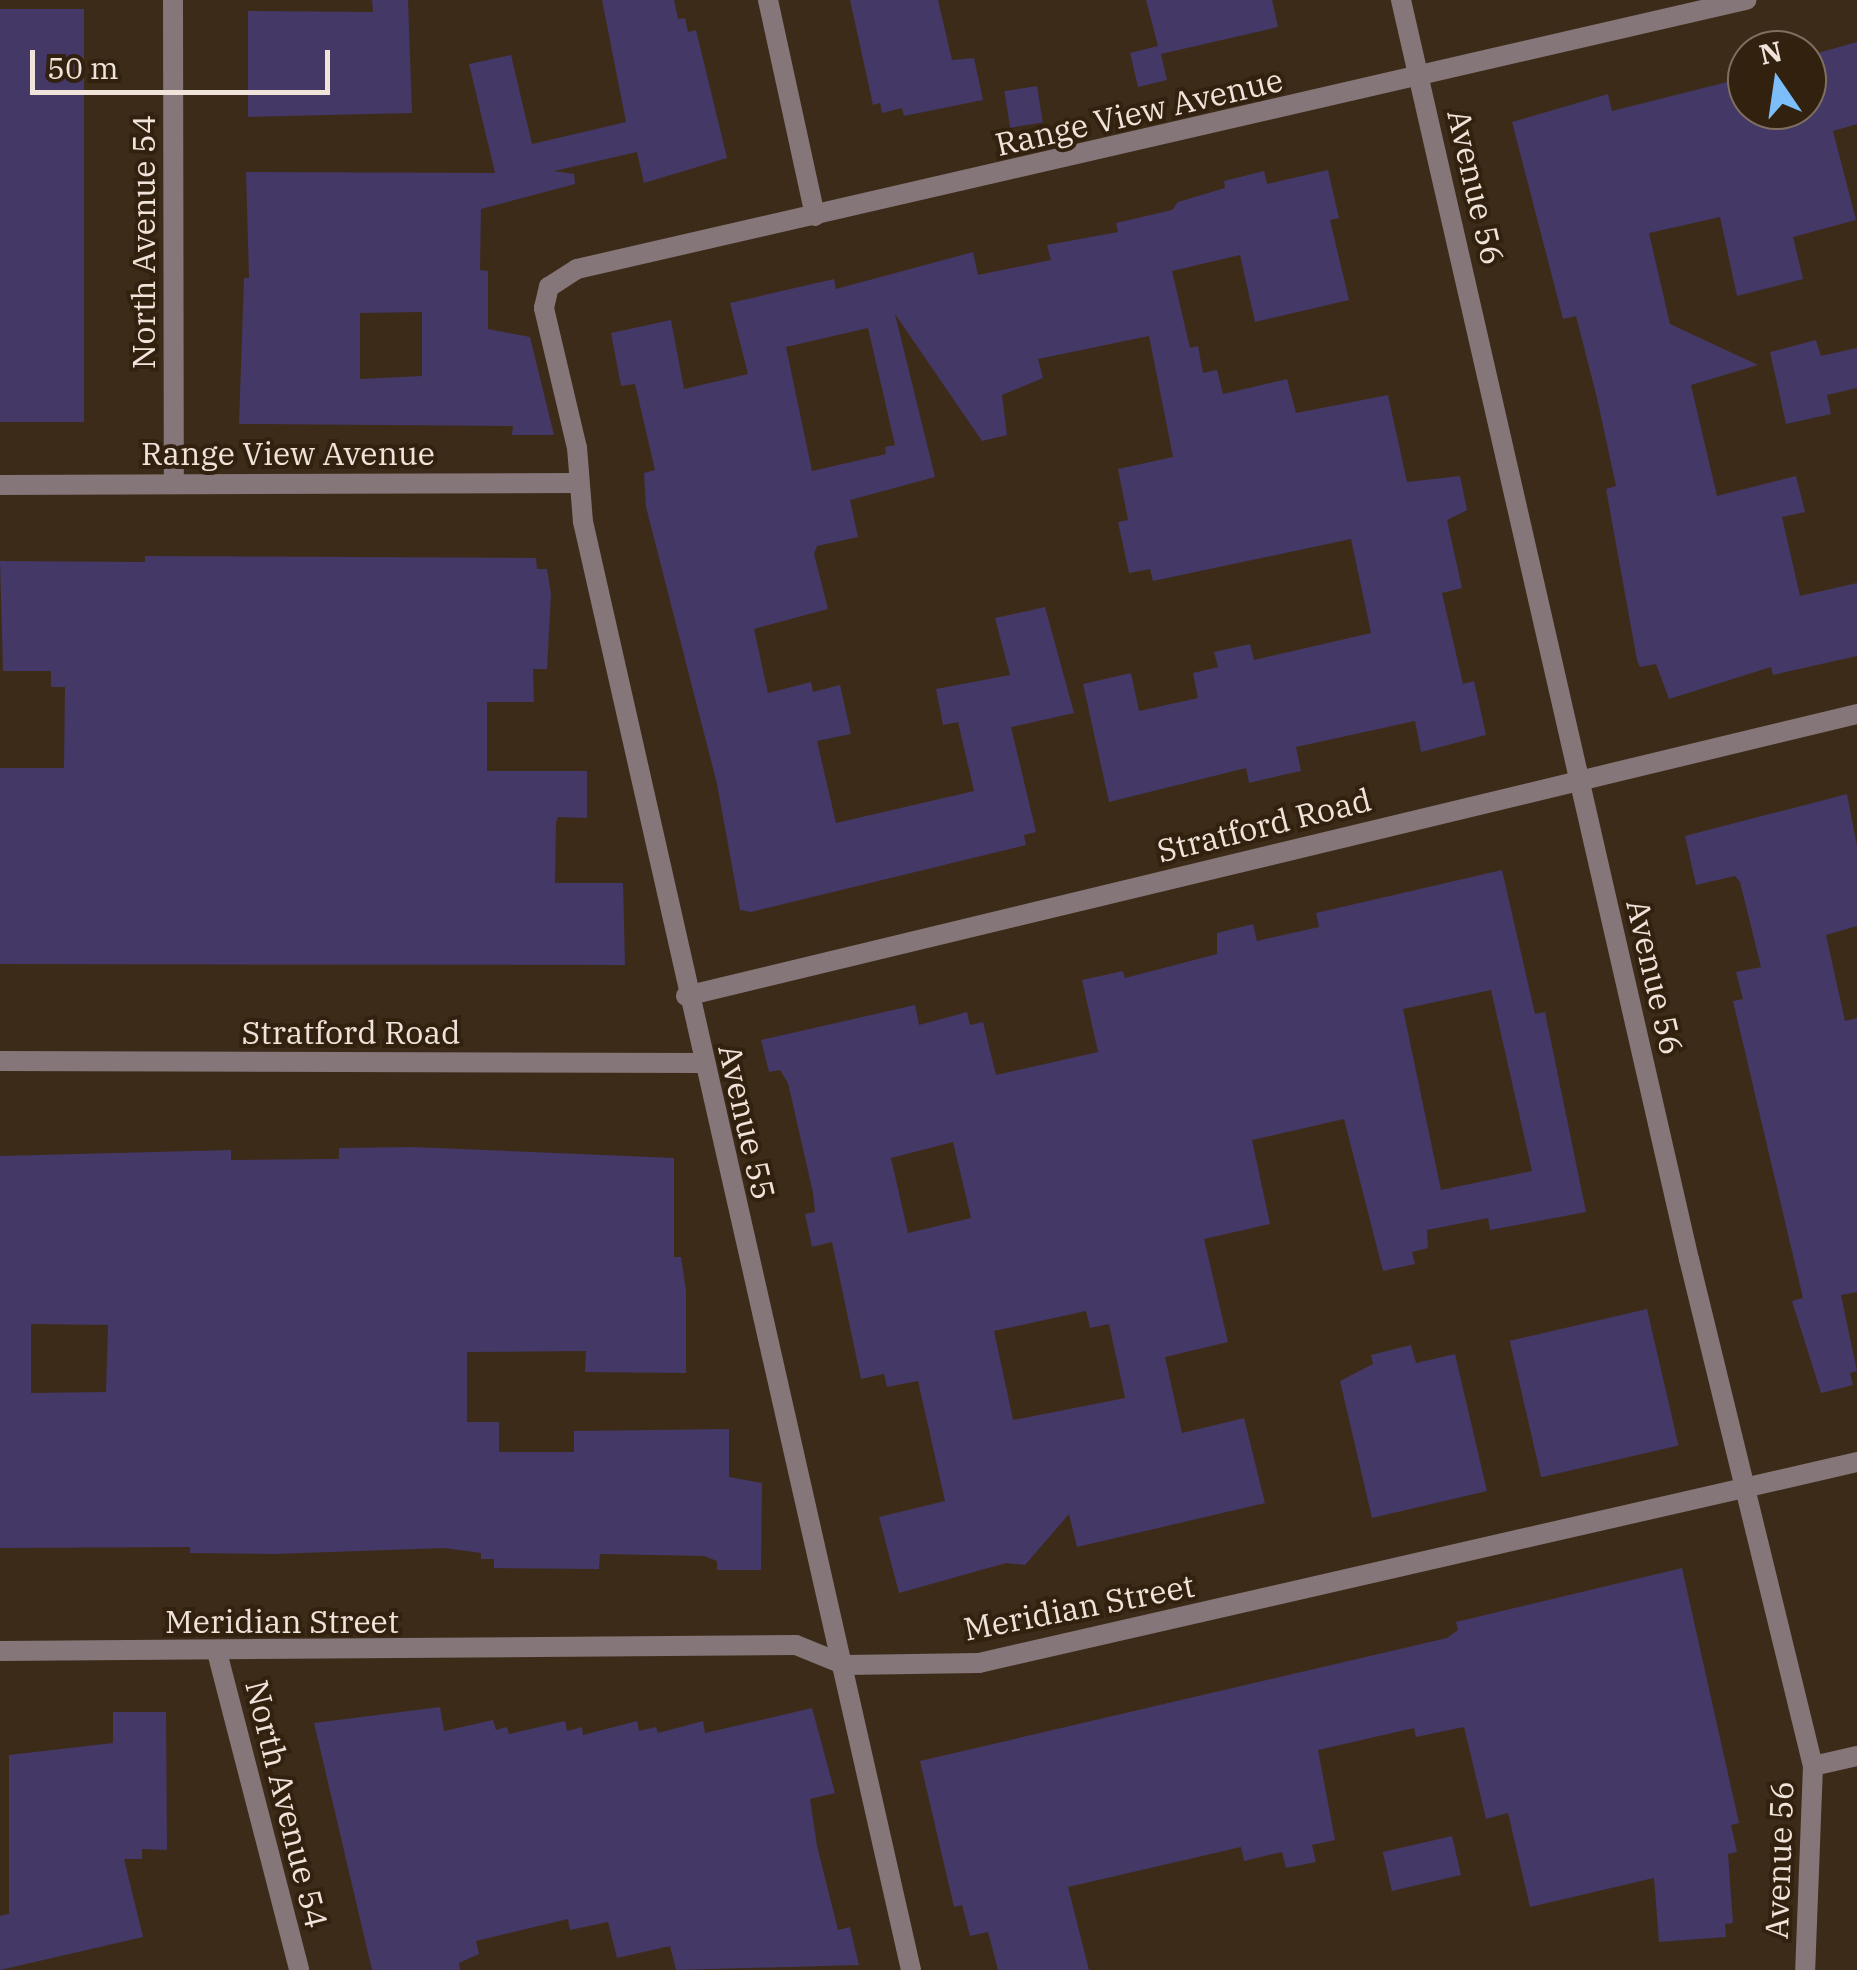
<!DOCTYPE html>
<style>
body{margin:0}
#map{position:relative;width:1857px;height:1970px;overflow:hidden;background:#3d2b19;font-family:"IBM Plex Serif",serif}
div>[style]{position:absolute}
.building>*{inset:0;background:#433866;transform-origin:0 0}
.minor>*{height:20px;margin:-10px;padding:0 10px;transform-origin:10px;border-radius:10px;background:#847679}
.tertiary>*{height:20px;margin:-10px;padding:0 10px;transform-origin:10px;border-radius:10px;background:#847679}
span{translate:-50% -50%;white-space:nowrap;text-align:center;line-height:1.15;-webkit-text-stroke:8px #332110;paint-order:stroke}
.street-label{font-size:32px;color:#f0e3d9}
.north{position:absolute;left:1727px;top:30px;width:100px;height:100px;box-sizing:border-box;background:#332110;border:2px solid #7f6f60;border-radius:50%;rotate:347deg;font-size:28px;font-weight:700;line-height:40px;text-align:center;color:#f0e3d9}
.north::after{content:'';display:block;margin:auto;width:35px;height:45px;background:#7cbef9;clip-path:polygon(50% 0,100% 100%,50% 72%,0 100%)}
.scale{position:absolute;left:30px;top:50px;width:300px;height:45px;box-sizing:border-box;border:5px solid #f0e3d9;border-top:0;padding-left:12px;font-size:30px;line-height:35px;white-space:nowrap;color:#f0e3d9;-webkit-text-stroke:8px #332110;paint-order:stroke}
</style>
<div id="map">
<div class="building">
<i style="clip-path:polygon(372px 0,408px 0,412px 113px,248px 117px,248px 11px,373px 12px)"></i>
<i style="clip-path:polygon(evenodd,602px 0,674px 0,678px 19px,685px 18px,688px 32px,696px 30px,727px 158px,644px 183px,637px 152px,554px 171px,574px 174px,575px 184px,481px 209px,480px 270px,488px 271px,488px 329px,530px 337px,554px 435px,512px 435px,513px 426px,239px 424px,244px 278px,249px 278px,246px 172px,495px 173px,469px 64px,511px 55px,532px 144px,626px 122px,602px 0,422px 312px,422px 376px,360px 379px,360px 313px,422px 312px)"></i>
<i style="clip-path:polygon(850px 0,938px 0,952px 60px,974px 58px,983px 100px,904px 116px,902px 108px,882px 113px,880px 103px,873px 105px)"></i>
<i style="clip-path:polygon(1146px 0,1272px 0,1278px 27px,1161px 54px,1167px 80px,1138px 87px,1130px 53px,1158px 46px)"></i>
<i style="left:0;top:9px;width:84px;height:413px"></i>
<i style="clip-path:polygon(1857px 42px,1857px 124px,1833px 131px,1856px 220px,1793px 237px,1803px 279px,1737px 296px,1720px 217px,1649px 233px,1670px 324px,1758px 365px,1691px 385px,1717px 496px,1796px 476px,1805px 512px,1782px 517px,1800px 596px,1857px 583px,1857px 656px,1773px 675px,1771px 667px,1669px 699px,1656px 664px,1640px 667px,1637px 660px,1606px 489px,1616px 486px,1597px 398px,1576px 316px,1563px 319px,1512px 122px,1608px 94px,1612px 111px,1747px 77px,1747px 110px,1807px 110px,1807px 56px)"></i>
<i style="left:1037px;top:86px;width:37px;height:33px;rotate:81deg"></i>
<i style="clip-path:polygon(evenodd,1328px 170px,1339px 218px,1330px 220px,1349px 300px,1255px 322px,1240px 255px,1172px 271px,1190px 348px,1198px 346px,1203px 373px,1217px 370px,1223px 394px,1287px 379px,1296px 413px,1388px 395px,1407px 482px,1460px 476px,1467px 510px,1447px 520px,1462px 588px,1442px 593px,1463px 684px,1474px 681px,1486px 735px,1421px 752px,1415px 721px,1296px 747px,1301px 771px,1287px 774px,1249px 783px,1246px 768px,1109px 802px,1083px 684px,1131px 673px,1139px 711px,1198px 698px,1193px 673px,1218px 667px,1214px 652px,1250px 644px,1254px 660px,1371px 633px,1351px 539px,1153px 581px,1150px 569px,1129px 573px,1118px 522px,1128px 520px,1118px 469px,1173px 457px,1149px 336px,1038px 359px,1043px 378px,1002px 395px,1007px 435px,982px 441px,895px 314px,935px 477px,850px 500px,858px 537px,817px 546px,814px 554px,828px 609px,754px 629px,768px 693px,811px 682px,813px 692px,840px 685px,851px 734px,817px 741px,836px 823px,974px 791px,958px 722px,943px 725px,936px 689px,1010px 675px,995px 618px,1045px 607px,1074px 713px,1011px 727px,1036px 832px,1024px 835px,1026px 845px,751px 912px,740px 910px,717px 784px,646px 507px,644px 473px,655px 470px,635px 384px,621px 386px,611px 333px,671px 320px,684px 389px,748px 374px,730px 303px,834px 279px,836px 289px,973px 252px,978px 275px,1051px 260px,1047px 245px,1118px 232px,1116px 223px,1172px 210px,1178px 202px,1225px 188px,1224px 181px,1264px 171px,1267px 184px,1328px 170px,868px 328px,895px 445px,885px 447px,886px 454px,812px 471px,786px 347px,868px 328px)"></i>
<i style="clip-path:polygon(1816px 340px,1821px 356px,1857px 348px,1857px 388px,1827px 395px,1831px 414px,1786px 424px,1770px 352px)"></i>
<i style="clip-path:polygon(145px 556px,536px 558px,537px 569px,547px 569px,551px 594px,547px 669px,533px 669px,534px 702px,487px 702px,487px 771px,587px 771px,587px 818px,558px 817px,556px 822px,555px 883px,623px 883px,625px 965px,0 964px,0 768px,64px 768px,65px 687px,51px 687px,51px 671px,3px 671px,0 561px,145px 562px)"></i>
<i style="clip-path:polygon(1847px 794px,1857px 846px,1857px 926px,1826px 935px,1845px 1021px,1857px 1018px,1857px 1292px,1841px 1295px,1857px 1371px,1850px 1373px,1853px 1385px,1821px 1393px,1792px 1301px,1803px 1298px,1733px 1001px,1743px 999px,1736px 972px,1761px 967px,1740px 882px,1735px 876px,1696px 885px,1685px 836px)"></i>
<i style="clip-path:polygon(evenodd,1502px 870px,1535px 1014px,1545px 1012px,1586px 1212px,1490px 1230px,1488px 1218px,1427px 1230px,1428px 1248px,1412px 1252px,1415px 1264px,1383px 1271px,1344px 1119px,1252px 1140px,1270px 1224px,1204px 1239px,1228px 1342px,1165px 1357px,1182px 1433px,1244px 1418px,1265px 1503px,1077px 1547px,1069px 1514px,1025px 1565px,1006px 1563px,899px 1593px,879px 1517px,945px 1501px,918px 1381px,887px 1387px,884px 1374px,861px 1379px,832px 1242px,812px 1247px,805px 1214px,815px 1212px,813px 1193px,788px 1083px,780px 1070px,769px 1072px,761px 1040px,915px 1005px,919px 1025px,967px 1012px,970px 1025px,983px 1022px,996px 1075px,1098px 1052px,1082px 980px,1123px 971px,1125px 978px,1217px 954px,1217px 933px,1253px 924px,1257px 941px,1319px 927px,1316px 913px,1502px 870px,1491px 990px,1532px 1171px,1441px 1190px,1403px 1009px,1491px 990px,1502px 870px,953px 1142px,971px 1218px,908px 1233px,891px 1158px,953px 1142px,1502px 870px,1086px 1311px,1090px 1328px,1109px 1324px,1125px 1398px,1013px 1420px,994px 1331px,1086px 1311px)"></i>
<i style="clip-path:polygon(evenodd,413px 1147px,674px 1158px,674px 1257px,681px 1257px,686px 1291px,686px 1373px,585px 1372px,586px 1351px,467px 1352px,467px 1422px,499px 1422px,499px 1452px,574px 1452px,574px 1431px,729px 1429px,729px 1477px,762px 1483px,761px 1570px,717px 1570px,717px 1561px,704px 1556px,600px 1554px,599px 1569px,494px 1568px,494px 1559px,481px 1559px,481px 1553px,444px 1548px,274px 1554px,190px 1553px,190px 1547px,0 1548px,0 1156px,231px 1150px,231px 1160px,329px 1159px,339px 1159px,339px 1148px,413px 1147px,31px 1324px,108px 1325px,106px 1392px,31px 1393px,31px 1324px)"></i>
<i style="left:1647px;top:1309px;width:140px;height:141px;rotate:77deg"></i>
<i style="clip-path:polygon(1411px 1345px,1416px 1363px,1455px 1354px,1487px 1491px,1372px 1518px,1340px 1381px,1373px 1364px,1371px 1355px)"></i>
<i style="clip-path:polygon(1682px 1568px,1739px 1823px,1731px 1825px,1737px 1852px,1728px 1854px,1733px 1923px,1725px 1924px,1726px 1937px,1659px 1942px,1654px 1878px,1530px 1907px,1508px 1813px,1486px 1819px,1464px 1727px,1416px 1737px,1414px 1728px,1318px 1750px,1335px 1840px,1312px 1845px,1316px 1862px,1286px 1868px,1282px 1852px,1244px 1861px,1241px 1847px,1068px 1887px,1089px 1970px,998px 1970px,988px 1932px,970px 1936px,962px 1905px,954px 1907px,920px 1761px,1447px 1638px,1458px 1630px,1456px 1622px)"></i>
<i style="clip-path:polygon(440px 1707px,444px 1731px,493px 1720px,496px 1730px,507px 1727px,509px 1734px,565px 1721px,567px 1731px,582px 1727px,583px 1735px,637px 1721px,639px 1731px,656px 1727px,658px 1733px,703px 1721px,705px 1733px,812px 1708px,835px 1793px,810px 1799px,817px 1846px,838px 1930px,850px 1927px,859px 1965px,676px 1970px,670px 1946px,617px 1958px,608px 1922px,570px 1930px,568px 1919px,476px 1941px,479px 1954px,459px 1963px,460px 1970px,372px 1970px,314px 1723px)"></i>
<i style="clip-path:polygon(113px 1712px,166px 1712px,167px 1850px,142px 1849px,142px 1859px,124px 1859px,143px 1937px,0 1970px,0 1916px,9px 1914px,9px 1755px,113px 1743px)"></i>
<i style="left:1452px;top:1836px;width:40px;height:71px;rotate:77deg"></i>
</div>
<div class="minor">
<i style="left:173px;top:0;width:483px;rotate:89.9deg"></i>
<i style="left:768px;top:0;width:221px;rotate:77.7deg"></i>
<i style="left:1401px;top:0;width:1292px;rotate:77.12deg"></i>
<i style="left:1689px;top:1259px;width:522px;rotate:76.26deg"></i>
<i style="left:1813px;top:1766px;width:204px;rotate:92.2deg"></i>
<i style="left:0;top:485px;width:577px;rotate:-0.2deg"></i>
<i style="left:686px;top:996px;width:1204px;rotate:-13.54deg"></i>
<i style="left:0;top:1061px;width:703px;rotate:0.16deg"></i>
<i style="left:217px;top:1652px;width:328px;rotate:75.5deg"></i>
<i style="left:1813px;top:1766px;width:45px;rotate:-12.8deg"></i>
<i style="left:911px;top:1970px;width:1485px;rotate:-102.76deg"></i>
<i style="left:583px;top:522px;width:74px;rotate:-94.6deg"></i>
<i style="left:577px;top:448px;width:144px;rotate:-103.3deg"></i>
<i style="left:544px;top:308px;width:22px;rotate:-77deg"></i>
<i style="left:549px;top:287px;width:33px;rotate:-33deg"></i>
<i style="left:577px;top:269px;width:1200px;rotate:-12.96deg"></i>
</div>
<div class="tertiary">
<i style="left:0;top:1651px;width:796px;rotate:-0.43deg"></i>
<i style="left:796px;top:1645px;width:53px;rotate:22.2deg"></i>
<i style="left:845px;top:1665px;width:134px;rotate:-0.9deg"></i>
<i style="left:979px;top:1663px;width:901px;rotate:-12.89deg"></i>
</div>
<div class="street-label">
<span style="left:1139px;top:112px;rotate:-13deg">Range View Avenue</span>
<span style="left:1476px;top:187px;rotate:77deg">Avenue 56</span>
<span style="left:143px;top:242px;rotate:-90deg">North Avenue 54</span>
<span style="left:288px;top:453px">Range View Avenue</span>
<span style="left:1264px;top:825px;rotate:-14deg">Stratford Road</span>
<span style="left:1655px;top:977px;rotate:77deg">Avenue 56</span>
<span style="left:351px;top:1032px">Stratford Road</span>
<span style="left:747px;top:1122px;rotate:77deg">Avenue 55</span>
<span style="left:1079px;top:1607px;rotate:-11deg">Meridian Street</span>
<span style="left:282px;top:1621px">Meridian Street</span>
<span style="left:287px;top:1804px;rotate:76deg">North Avenue 54</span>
<span style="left:1779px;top:1860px;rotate:-88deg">Avenue 56</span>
</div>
<div class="north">N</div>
<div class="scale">50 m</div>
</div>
